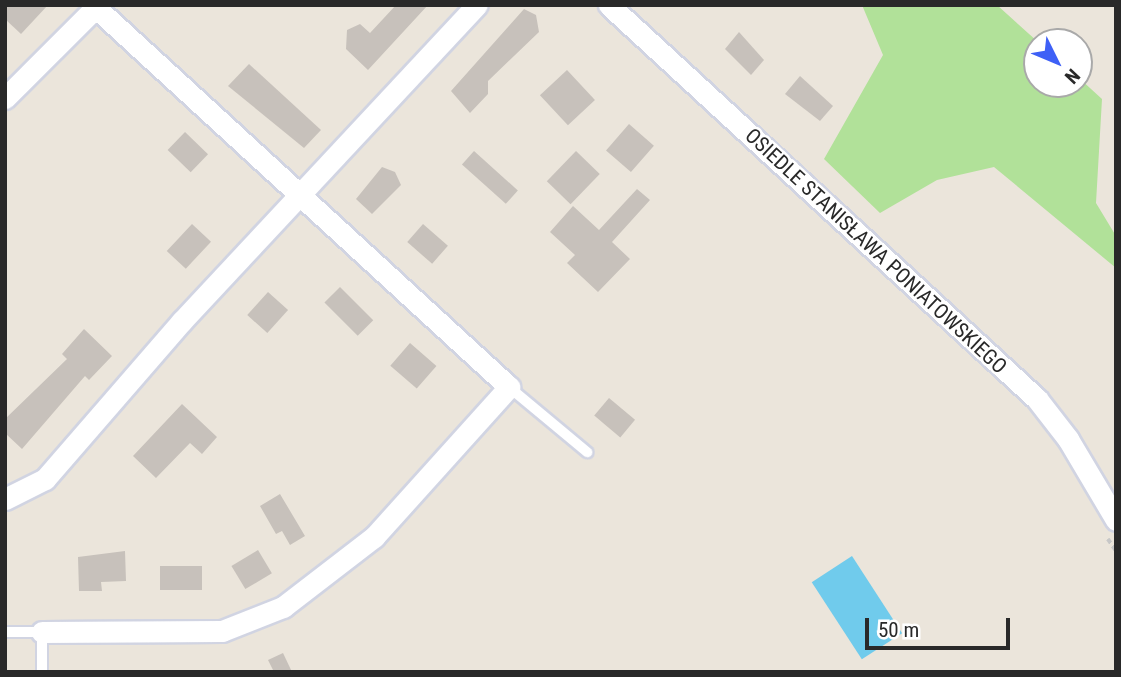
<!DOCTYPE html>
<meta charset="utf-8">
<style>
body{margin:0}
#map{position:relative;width:1121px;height:677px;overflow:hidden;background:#ebe5db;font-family:"Roboto Condensed",sans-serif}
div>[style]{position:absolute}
.green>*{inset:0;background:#b1e199}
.water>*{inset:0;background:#70cbec;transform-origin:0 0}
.building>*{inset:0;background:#c7c1bb;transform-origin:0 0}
.path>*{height:3.5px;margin-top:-1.75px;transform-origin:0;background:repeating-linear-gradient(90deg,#c7c7c7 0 5px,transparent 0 8.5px)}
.roads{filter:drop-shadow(2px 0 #d1d4e2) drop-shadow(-2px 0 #d1d4e2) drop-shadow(0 2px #d1d4e2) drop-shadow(0 -2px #d1d4e2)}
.lane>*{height:10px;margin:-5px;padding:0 5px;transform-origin:5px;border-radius:5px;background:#fff}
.street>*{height:21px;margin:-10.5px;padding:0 10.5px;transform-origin:10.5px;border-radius:10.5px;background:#fff}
span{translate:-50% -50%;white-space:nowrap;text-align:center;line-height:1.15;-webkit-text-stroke:5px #fff;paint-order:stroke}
.street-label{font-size:21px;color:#292929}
.frame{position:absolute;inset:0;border:7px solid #292929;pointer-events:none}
.north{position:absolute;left:1023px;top:28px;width:70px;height:70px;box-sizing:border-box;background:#fff;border:2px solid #a9a9a9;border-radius:50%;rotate:133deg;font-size:19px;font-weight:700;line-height:28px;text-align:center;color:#292929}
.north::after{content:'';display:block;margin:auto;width:24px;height:32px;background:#3e60f6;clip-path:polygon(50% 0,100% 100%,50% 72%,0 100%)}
.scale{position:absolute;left:865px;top:618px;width:145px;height:32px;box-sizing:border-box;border:4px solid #292929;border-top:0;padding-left:9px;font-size:21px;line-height:24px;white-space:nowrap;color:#292929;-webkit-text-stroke:5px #fff;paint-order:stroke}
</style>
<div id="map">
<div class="green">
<i style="clip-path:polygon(862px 5px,997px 5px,1038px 42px,1037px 84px,1079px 84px,1079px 78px,1102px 99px,1096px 203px,1116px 236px,1116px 268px,994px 167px,937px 180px,880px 213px,824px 159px,883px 55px)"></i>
</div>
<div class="water">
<i style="left:852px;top:556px;width:92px;height:48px;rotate:57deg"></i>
</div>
<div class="building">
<i style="clip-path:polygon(5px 5px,48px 5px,21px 34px,5px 19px)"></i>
<i style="clip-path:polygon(396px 5px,428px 5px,368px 70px,346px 49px,347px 30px,360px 24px,370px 33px)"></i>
<i style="clip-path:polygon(524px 9px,536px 15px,539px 32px,488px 81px,488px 94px,470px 113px,451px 91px)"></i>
<i style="clip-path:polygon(739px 32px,764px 60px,751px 75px,725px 49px)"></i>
<i style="clip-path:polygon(249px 64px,321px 130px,304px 148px,228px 86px)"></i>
<i style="left:567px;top:70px;width:41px;height:37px;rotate:47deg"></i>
<i style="clip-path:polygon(800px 76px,833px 106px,820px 121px,785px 94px)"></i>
<i style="left:629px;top:124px;width:33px;height:35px;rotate:41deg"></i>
<i style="left:185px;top:132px;width:32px;height:25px;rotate:44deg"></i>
<i style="left:474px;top:151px;width:59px;height:18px;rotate:42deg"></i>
<i style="left:576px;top:151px;width:33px;height:42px;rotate:44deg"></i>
<i style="clip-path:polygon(382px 167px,395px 172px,401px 185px,372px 214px,356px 199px)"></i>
<i style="clip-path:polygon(637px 189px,650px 200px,612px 242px,630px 259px,598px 292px,567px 263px,575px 255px,550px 232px,573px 206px,599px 230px)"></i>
<i style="left:192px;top:224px;width:26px;height:37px;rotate:43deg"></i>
<i style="left:423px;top:224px;width:33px;height:24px;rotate:41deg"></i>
<i style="left:340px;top:287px;width:47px;height:22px;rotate:45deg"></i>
<i style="left:268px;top:292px;width:27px;height:31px;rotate:42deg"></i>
<i style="clip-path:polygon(84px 329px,112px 356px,89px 380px,85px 376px,22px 449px,5px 433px,5px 419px,67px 359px,62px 354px)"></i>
<i style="left:410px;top:343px;width:35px;height:30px;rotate:41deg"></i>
<i style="left:609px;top:398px;width:34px;height:23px;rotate:40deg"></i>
<i style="clip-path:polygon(182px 404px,217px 437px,202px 454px,190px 443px,156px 478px,133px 456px)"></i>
<i style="clip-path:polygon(280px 494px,305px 536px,290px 545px,282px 531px,276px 534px,260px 506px)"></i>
<i style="left:258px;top:550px;width:27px;height:31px;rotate:59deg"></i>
<i style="clip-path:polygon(125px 551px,126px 581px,101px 582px,102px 591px,79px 591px,78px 557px)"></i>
<i style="left:202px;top:566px;width:24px;height:42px;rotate:90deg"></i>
<i style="clip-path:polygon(283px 653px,292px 672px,274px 672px,268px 660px)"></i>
</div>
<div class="path">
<i style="left:1108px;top:539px;width:14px;rotate:56deg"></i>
</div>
<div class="roads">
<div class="lane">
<i style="left:509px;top:387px;width:102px;rotate:39.8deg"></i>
<i style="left:5px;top:632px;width:37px"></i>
<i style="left:42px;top:632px;width:40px;rotate:90deg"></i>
</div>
<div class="street">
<i style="left:609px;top:5px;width:582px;rotate:42.63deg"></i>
<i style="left:1037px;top:399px;width:51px;rotate:52.2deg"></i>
<i style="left:1068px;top:439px;width:94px;rotate:59.3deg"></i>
<i style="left:5px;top:98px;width:132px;rotate:-45deg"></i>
<i style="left:5px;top:499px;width:45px;rotate:-26.6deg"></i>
<i style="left:45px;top:479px;width:209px;rotate:-49.1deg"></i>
<i style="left:182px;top:321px;width:432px;rotate:-47deg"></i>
<i style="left:42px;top:632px;width:180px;rotate:-0.3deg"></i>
<i style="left:222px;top:631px;width:66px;rotate:-21.5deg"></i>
<i style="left:283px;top:607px;width:115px;rotate:-37.6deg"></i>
<i style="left:374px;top:537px;width:202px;rotate:-48deg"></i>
<i style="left:509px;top:387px;width:565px;rotate:-137.44deg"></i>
</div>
</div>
<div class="street-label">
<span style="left:876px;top:251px;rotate:43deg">OSIEDLE STANISŁAWA PONIATOWSKIEGO</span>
</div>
<div class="frame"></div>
<div class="north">N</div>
<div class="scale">50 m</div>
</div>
